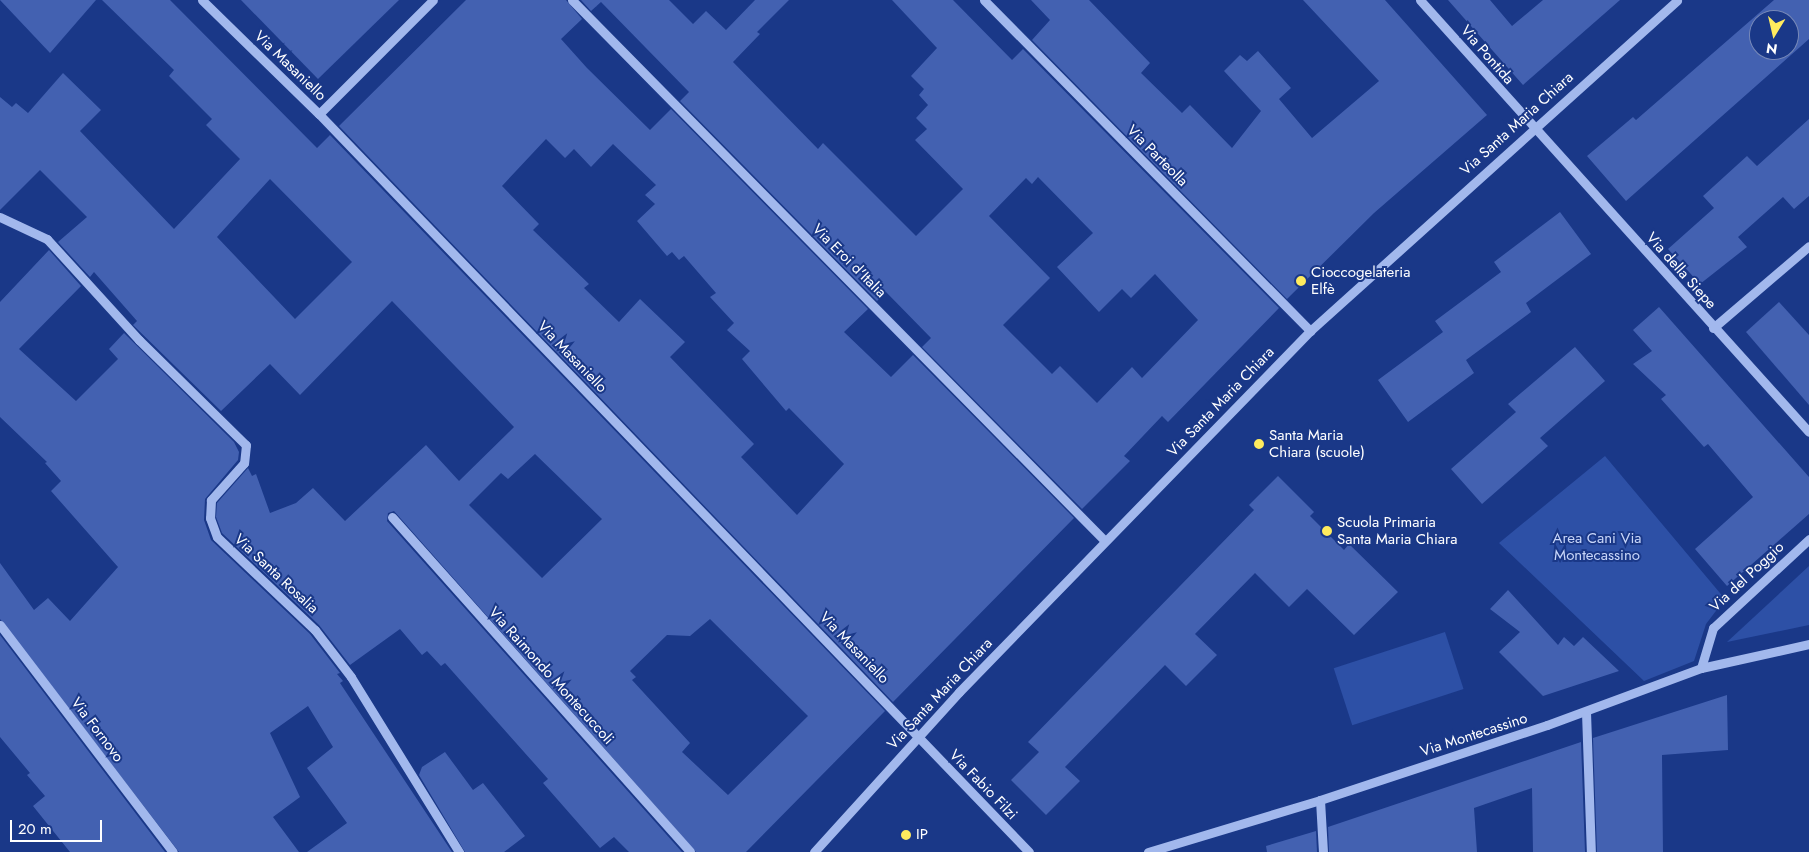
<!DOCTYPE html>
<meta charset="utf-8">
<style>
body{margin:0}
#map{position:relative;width:1809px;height:852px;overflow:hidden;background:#1a3888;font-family:Jost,sans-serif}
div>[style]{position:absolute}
.green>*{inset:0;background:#2d50a6;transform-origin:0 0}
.building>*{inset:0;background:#4361b1}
.minor>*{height:9px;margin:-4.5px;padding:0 4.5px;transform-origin:4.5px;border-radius:4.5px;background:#a2b8ed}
.dots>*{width:14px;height:14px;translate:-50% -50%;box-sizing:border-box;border:2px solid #1a3888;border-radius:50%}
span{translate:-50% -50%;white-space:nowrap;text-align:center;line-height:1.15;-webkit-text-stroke:4px #1a3888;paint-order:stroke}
.street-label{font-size:15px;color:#fff}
.poi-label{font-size:15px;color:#fff}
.left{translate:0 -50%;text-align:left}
.park-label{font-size:15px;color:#c8d6f9}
.north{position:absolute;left:1749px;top:10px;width:50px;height:50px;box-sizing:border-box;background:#1a3888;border:1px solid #7688b8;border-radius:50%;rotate:189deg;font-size:14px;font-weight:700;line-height:20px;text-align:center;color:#fff}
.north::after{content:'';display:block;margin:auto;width:18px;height:22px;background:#ffeb5e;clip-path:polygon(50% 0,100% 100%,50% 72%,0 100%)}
.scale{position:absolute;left:10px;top:820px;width:92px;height:22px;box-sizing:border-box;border:2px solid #fff;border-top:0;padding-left:6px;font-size:15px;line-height:18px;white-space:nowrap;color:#fff;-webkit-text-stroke:4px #1a3888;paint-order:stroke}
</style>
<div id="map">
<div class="green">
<i style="clip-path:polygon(1605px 456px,1725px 599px,1706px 624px,1694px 661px,1644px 681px,1499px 543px)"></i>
<i style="clip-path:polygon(1809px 566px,1809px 625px,1727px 642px)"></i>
<i style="left:1445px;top:632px;width:60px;height:117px;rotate:72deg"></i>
</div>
<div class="building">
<i style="clip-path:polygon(0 0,96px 0,50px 53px)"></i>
<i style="clip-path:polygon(evenodd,102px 0,170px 0,317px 148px,330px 135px,885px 711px,746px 852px,696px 852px,394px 511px,388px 513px,387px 521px,682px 852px,629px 852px,614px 837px,600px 848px,543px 783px,548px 779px,445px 663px,441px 666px,427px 651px,422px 655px,400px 629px,350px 665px,319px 625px,222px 533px,216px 517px,217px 503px,248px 468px,252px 476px,256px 474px,270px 513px,296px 503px,313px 488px,345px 521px,426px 445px,459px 481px,514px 427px,392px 301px,300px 395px,270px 364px,221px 411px,133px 325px,137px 321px,94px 272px,90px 277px,58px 242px,87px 217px,40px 170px,0 210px,0 97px,12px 107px,16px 103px,28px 113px,63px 73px,101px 110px,80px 131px,174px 229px,240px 159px,206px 125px,212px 119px,169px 76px,174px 70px,102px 0,270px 179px,352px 262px,295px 319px,217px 237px,270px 179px,102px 0,535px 454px,602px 519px,542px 578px,469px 505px,501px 473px,508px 479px,535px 454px,102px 0,710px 619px,808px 716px,728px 795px,682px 752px,690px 743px,632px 680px,636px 677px,630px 671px,667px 635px,690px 636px,710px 619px)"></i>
<i style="clip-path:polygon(241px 0,399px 0,318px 79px)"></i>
<i style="clip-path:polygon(evenodd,466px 0,566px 0,582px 19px,561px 39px,587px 68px,650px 130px,671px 109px,868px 309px,844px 332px,891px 377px,913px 355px,1074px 518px,893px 702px,339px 126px,466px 0,546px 139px,565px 158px,574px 149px,591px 167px,613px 144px,656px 185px,645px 195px,655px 204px,637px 221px,667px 256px,672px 252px,679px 260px,684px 256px,716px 293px,710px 297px,734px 323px,727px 330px,750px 351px,742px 359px,786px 411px,789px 408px,844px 464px,797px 515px,741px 457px,754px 444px,670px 357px,685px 342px,640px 299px,619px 322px,584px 288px,589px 284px,533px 230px,539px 224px,502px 186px,546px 139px)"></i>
<i style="clip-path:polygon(evenodd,581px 0,669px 0,693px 24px,706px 11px,726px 30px,755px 0,789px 0,757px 32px,760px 34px,733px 62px,818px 149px,823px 143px,916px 236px,963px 189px,915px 140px,927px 129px,916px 118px,928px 105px,919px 95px,924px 89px,911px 76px,937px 48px,892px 0,953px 0,1012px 60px,1023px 49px,1279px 308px,1168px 422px,1162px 416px,1124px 456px,1130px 461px,1082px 509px,922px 347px,931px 338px,886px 292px,877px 301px,680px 101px,689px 92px,601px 2px,591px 11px,581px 0,1038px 177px,1093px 233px,1057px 267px,1099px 312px,1122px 289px,1131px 298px,1155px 274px,1198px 320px,1142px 378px,1132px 367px,1097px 403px,1060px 366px,1052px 374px,1003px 325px,1050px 278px,989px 216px,1026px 178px,1032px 184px,1038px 177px)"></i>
<i style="clip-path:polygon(1031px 0,1089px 0,1150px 63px,1141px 73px,1182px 113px,1190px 105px,1232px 148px,1261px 111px,1224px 71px,1240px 55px,1247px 61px,1258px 51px,1291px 88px,1279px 99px,1312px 138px,1379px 81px,1303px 0,1385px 0,1487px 115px,1374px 213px,1287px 299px,1032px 40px,1050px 20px)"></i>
<i style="clip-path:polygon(1448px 0,1490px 0,1512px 26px,1543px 0,1620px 0,1523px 85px)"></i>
<i style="clip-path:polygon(evenodd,1774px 0,1809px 0,1809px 39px,1626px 201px,1587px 156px,1633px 117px,1636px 120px,1774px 0,1759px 20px,1789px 20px,1789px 50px,1759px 50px,1759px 20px)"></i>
<i style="clip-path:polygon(1809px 119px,1809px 196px,1794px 209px,1783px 197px,1738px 237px,1747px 247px,1700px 284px,1668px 249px,1714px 208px,1703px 196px,1747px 156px,1757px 166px)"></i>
<i style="clip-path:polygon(1560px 212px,1591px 254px,1526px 303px,1531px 312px,1466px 360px,1474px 373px,1408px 422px,1378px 380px,1443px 332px,1435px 321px,1501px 272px,1494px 262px)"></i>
<i style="clip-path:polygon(49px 250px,81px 286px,19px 349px,76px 401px,118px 359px,109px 349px,124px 333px,234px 442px,239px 452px,238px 460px,205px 499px,204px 520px,211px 540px,310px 634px,340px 673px,337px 674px,343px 681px,340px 683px,452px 852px,307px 852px,347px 823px,307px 768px,333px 747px,308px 706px,270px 733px,300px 797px,273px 817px,299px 852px,179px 852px,0 619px,0 563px,34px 610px,48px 598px,70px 621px,118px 567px,51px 491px,61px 481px,45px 463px,47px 462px,0 417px,0 302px)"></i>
<i style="clip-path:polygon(1779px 302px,1809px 335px,1809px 405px,1746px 332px)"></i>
<i style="clip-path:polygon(1659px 307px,1809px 477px,1809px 514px,1727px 586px,1695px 549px,1753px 497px,1708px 444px,1704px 447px,1661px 399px,1666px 395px,1633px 364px,1652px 351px,1633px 330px)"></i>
<i style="clip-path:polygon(1575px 347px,1605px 381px,1540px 438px,1548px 446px,1482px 504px,1451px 469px,1516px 412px,1508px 404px)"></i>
<i style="clip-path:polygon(1278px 476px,1314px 512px,1310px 516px,1344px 550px,1349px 544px,1398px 592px,1354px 635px,1307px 589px,1289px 607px,1255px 573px,1195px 634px,1217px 655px,1186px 686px,1165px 665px,1065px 767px,1080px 781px,1046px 815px,1011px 780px,1039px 752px,1028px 742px,1254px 510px,1249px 505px)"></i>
<i style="clip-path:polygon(1508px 590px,1558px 645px,1564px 637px,1574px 646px,1583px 637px,1619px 671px,1543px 696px,1499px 652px,1520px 632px,1490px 609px)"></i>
<i style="clip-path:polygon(0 635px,165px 852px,70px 852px,33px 806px,45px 796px,27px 775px,30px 773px,0 737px)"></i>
<i style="clip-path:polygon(1727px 695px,1728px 750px,1662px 755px,1663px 852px,1597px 852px,1593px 738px)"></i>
<i style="clip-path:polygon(1581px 742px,1585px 852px,1533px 852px,1532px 788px,1474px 808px,1477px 852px,1329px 852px,1328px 827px)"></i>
<i style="clip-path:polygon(445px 752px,473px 790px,483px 783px,525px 836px,504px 852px,465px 852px,419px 775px,422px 767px)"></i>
<i style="clip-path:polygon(1316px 831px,1317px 852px,1267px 852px,1266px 846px)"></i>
</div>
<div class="minor">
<i style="left:202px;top:0;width:163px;rotate:44.3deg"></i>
<i style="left:319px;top:114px;width:1024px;rotate:46.11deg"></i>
<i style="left:572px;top:0;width:759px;rotate:45.43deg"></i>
<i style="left:984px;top:0;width:465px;rotate:45.4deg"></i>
<i style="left:1420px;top:0;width:581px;rotate:48deg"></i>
<i style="left:319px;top:114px;width:161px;rotate:-45deg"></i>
<i style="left:0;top:217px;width:52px;rotate:25.1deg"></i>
<i style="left:47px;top:239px;width:137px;rotate:47.7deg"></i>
<i style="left:139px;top:340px;width:150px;rotate:44.5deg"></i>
<i style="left:246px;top:445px;width:18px;rotate:96deg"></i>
<i style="left:244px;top:463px;width:50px;rotate:131.7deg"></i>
<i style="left:211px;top:500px;width:18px;rotate:93deg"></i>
<i style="left:210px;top:518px;width:20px;rotate:70deg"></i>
<i style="left:217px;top:537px;width:135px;rotate:43.5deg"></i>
<i style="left:315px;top:630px;width:59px;rotate:52.5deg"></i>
<i style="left:351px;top:677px;width:206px;rotate:58.3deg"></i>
<i style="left:1713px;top:328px;width:126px;rotate:-40.5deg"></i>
<i style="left:392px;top:517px;width:448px;rotate:48.3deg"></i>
<i style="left:0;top:625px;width:285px;rotate:52.7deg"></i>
<i style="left:1701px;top:668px;width:42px;rotate:-73.3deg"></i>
<i style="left:1713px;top:628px;width:131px;rotate:-42.8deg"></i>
<i style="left:1586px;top:712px;width:140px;rotate:88deg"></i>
<i style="left:1320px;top:800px;width:52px;rotate:86.7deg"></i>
<i style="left:814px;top:852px;width:216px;rotate:-47.8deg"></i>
<i style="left:959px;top:692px;width:504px;rotate:-45.8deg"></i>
<i style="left:1310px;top:331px;width:494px;rotate:-42deg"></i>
<i style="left:1148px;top:852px;width:180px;rotate:-16.8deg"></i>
<i style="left:1320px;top:800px;width:239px;rotate:-18.3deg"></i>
<i style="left:1547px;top:725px;width:164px;rotate:-20.3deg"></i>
<i style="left:1701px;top:668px;width:111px;rotate:-12.5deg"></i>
</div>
<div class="dots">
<i style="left:1301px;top:281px;background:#ffeb5e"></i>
<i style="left:1259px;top:444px;background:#ffeb5e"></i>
<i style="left:1327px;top:531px;background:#ffeb5e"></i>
<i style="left:906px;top:835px;background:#ffeb5e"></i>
</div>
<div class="street-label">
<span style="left:1487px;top:55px;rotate:49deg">Via Pontida</span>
<span style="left:290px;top:66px;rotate:44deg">Via Masaniello</span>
<span style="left:1517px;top:124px;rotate:-42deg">Via Santa Maria Chiara</span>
<span style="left:1157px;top:156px;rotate:45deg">Via Parteolla</span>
<span style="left:849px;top:261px;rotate:45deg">Via Eroi d'Italia</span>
<span style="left:1681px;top:271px;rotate:48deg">Via della Siepe</span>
<span style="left:572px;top:357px;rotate:46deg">Via Masaniello</span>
<span style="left:1221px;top:402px;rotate:-46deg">Via Santa Maria Chiara</span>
<span style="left:276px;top:574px;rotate:43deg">Via Santa Rosalia</span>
<span style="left:1747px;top:577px;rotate:-43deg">Via del Poggio</span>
<span style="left:854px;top:648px;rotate:46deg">Via Masaniello</span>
<span style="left:551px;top:676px;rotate:48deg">Via Raimondo Montecuccoli</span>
<span style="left:940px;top:694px;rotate:-47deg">Via Santa Maria Chiara</span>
<span style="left:97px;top:730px;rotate:53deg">Via Fornovo</span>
<span style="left:1474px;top:735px;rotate:-18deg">Via Montecassino</span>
<span style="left:983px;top:785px;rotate:46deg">Via Fabio Filzi</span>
</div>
<div class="poi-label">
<span class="left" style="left:1311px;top:281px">Cioccogelateria<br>Elfè</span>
<span class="left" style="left:1269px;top:444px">Santa Maria<br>Chiara (scuole)</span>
<span class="left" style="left:1337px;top:531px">Scuola Primaria<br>Santa Maria Chiara</span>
<span class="left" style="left:916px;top:835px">IP</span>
</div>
<div class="park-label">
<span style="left:1597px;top:547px">Area Cani Via<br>Montecassino</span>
</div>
<div class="north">N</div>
<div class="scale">20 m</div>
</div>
